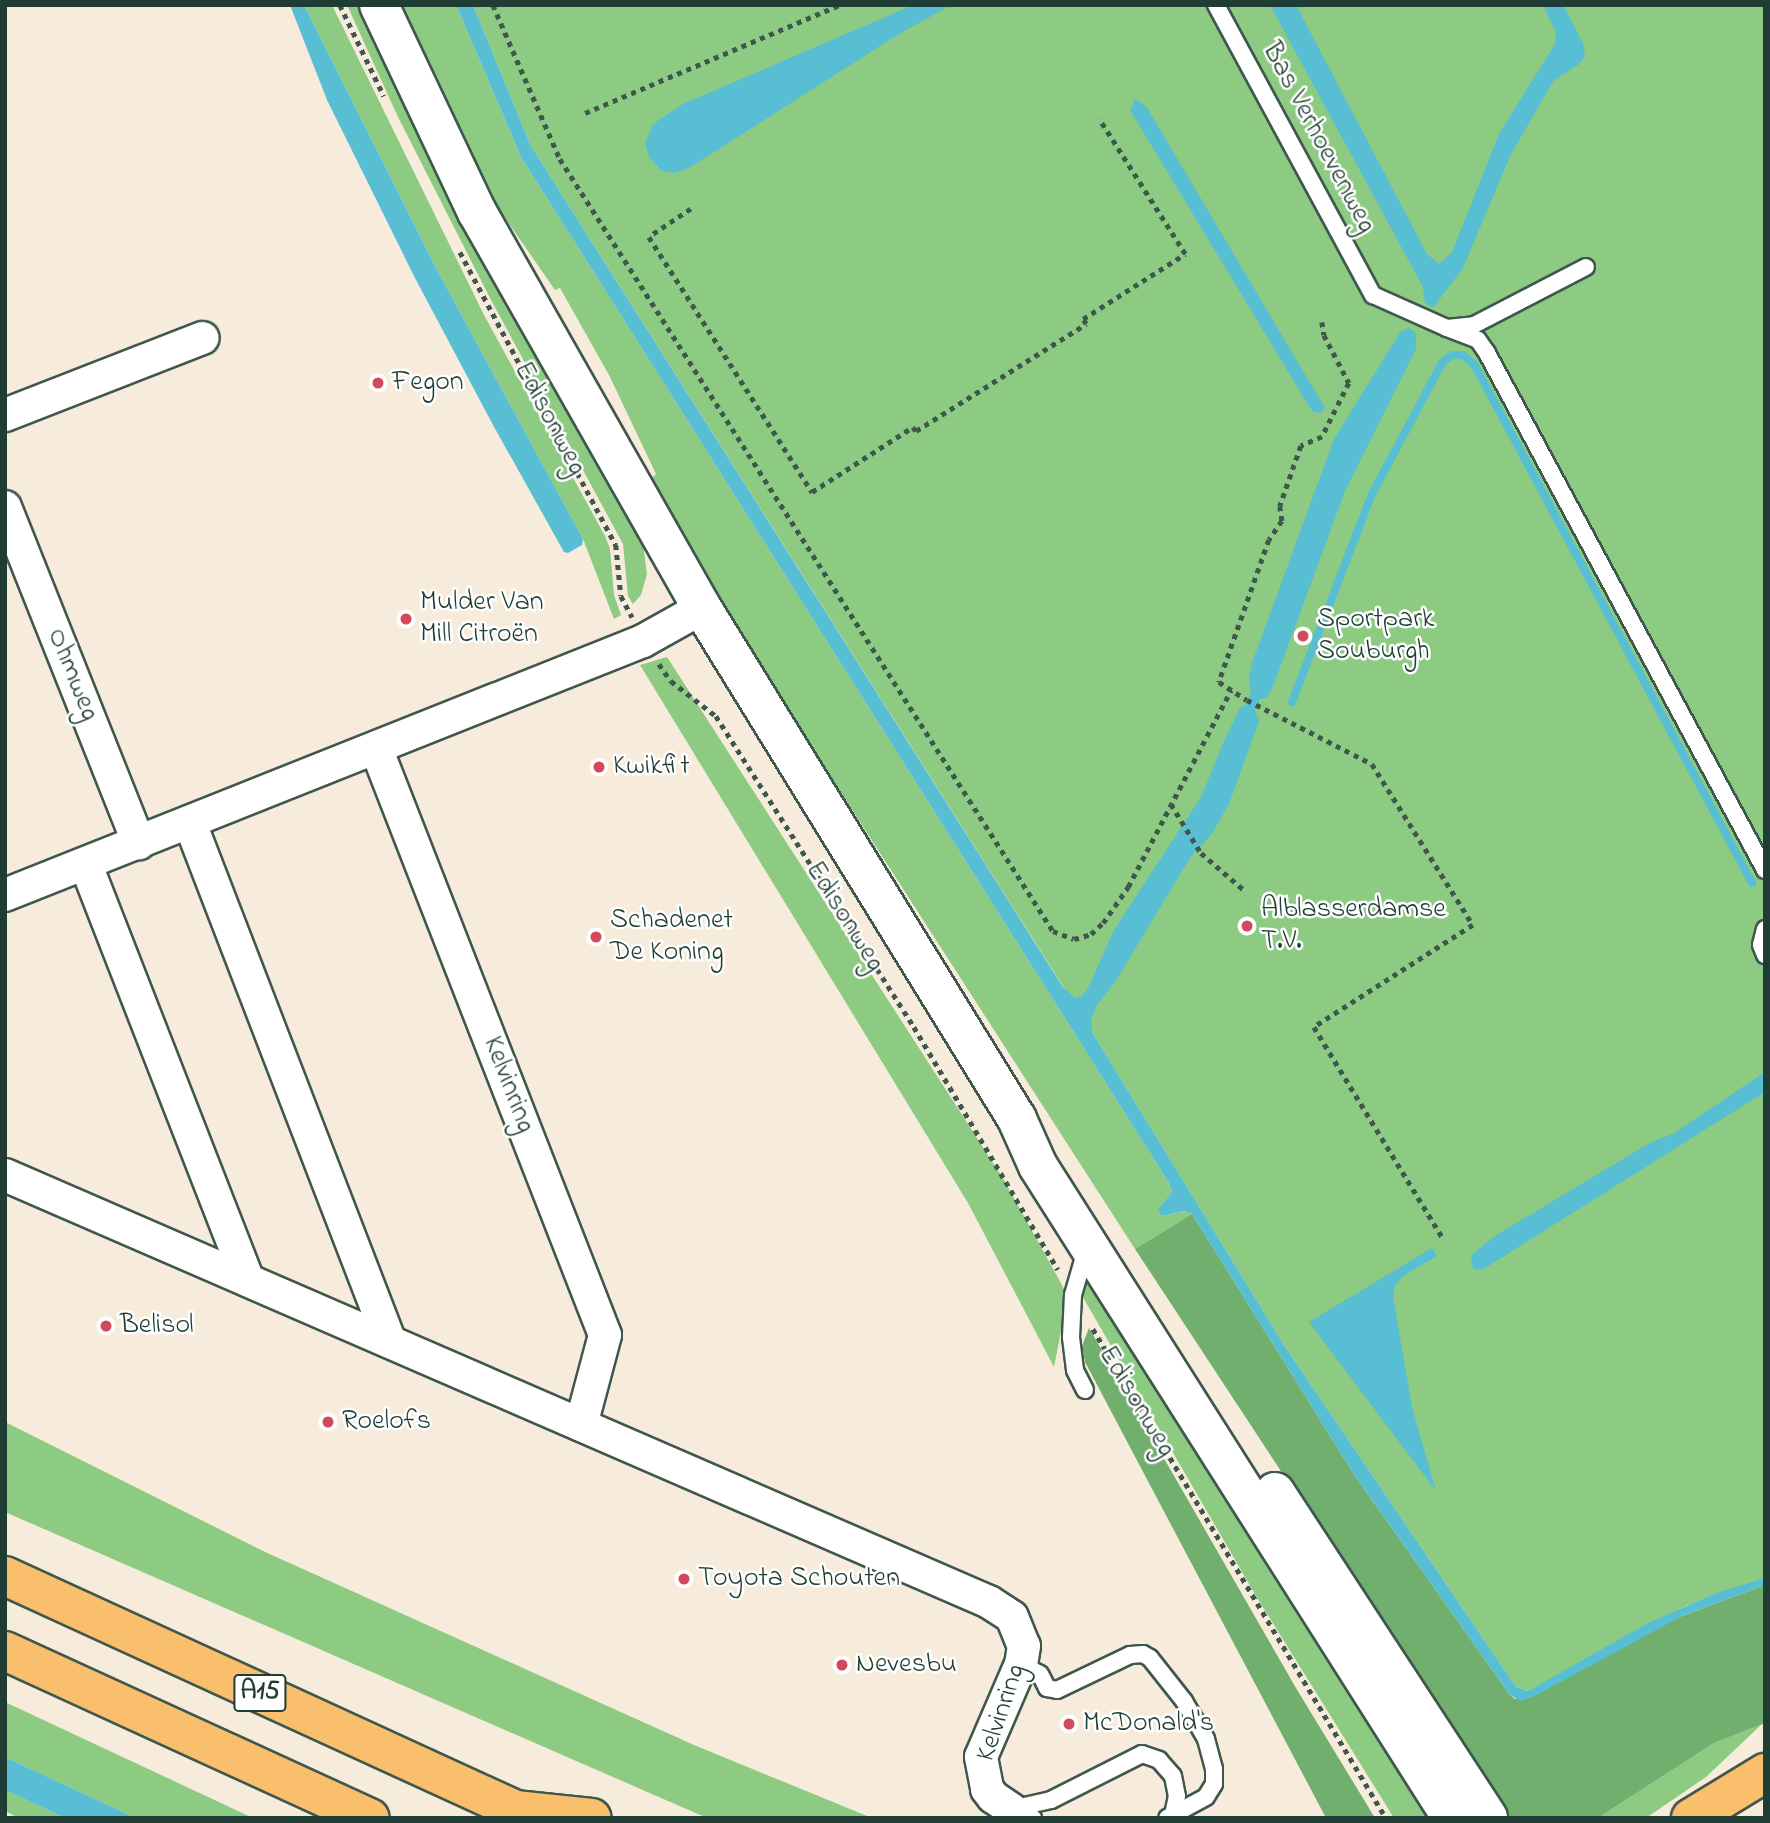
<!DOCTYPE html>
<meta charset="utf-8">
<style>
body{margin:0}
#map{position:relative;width:1770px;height:1823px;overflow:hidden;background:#f7ecdb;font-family:"Indie Flower",sans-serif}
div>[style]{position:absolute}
.green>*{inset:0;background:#8ccb81}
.forest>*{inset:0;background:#71af6f}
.water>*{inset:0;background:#57bed4}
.stream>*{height:8px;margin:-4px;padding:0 4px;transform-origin:4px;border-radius:4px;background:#57bed4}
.path>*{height:4.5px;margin-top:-2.25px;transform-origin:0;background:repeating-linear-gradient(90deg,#3f574d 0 5px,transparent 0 10px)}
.roads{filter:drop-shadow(2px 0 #3f574d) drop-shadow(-2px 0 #3f574d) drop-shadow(0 2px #3f574d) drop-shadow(0 -2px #3f574d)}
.service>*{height:16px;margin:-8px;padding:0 8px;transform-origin:8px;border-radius:8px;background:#fff}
.minor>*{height:32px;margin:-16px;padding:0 16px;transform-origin:16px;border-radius:16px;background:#fff}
.tertiary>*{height:38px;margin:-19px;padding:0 19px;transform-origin:19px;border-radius:19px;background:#fff}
.motorway>*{height:38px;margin:-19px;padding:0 19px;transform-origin:19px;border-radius:19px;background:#f9bf6d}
.dots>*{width:19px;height:19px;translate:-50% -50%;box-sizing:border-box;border:4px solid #fff;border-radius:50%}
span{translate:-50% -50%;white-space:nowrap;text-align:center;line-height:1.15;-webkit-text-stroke:5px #fff;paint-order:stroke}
.shield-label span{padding:2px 5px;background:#fff;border:2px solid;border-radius:5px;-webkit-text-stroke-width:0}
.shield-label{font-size:26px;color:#1f3d34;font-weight:700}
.street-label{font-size:28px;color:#1f3d34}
.poi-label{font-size:28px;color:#1f3d34}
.left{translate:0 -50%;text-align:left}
.frame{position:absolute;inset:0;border:7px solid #1f3d34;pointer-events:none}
</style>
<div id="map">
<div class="green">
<i style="clip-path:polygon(304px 5px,332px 5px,484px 315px,605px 536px,610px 549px,614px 595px,621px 615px,614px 619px,583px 539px,436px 268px)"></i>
<i style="clip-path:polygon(347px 5px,364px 5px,505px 293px,643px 544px,647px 574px,641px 595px,633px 604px,628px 596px,623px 544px,491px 300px,398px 117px)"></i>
<i style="clip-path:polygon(393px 5px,456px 5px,521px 157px,1169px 1183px,1172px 1192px,1159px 1210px,1162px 1216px,1186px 1211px,1192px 1214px,1135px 1249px,728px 617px,651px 479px,656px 474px,609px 375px,560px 288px,555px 290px,485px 189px)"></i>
<i style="clip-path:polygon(473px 5px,1765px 5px,1765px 1578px,1686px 1606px,1528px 1691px,1516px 1687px,1284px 1345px,1092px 1032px,531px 146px)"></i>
<i style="clip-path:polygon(667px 657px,1004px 1180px,1068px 1296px,1054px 1367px,968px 1203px,640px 665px)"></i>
<i style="clip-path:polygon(1087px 1267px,1436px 1818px,1394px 1818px,1256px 1596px,1081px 1294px)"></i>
<i style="clip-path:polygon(5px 1422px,263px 1551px,694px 1745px,872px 1818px,707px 1818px,5px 1512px)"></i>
<i style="clip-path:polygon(5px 1702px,253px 1818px,136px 1818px,5px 1757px)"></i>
<i style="clip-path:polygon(1762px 1724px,1706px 1777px,1646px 1818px,1598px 1818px,1714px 1743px)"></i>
<i style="clip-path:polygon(5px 1790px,65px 1818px,19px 1818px,5px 1811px)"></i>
</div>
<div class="forest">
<i style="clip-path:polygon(1192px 1214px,1355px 1476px,1510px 1695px,1515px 1699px,1682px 1616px,1765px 1585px,1765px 1723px,1714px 1743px,1598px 1818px,1509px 1818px,1135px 1249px)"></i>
<i style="clip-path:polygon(1089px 1328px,1296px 1688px,1375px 1818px,1326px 1818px,1085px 1362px,1082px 1346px)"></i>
</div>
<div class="water">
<i style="clip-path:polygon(290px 5px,304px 5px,436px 268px,583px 539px,582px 545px,568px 553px,564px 552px,493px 425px,415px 278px,327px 100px)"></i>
<i style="clip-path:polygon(456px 5px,473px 5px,531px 146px,1063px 987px,1075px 998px,1082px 996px,1089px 986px,1114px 930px,1201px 797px,1223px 743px,1240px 708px,1245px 705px,1251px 694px,1249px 678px,1252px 663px,1334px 439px,1401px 331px,1409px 328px,1416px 333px,1416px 349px,1345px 491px,1274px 684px,1267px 698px,1260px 699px,1255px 711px,1259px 721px,1229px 804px,1211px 835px,1190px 858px,1115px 982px,1096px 1007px,1091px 1020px,1092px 1032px,1284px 1345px,1516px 1687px,1528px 1691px,1648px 1623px,1719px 1592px,1765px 1578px,1765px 1585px,1682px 1616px,1535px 1696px,1521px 1701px,1510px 1695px,1355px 1476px,1192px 1214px,1185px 1211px,1162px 1216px,1158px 1210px,1172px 1192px,1169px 1183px,521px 157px)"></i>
<i style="clip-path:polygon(913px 5px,951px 5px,899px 34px,689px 168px,675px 173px,662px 171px,649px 157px,645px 143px,653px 124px,683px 104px)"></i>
<i style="clip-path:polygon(1270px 5px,1296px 5px,1427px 254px,1439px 264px,1452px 252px,1499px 134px,1555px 44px,1556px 33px,1543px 5px,1563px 5px,1583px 43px,1585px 56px,1578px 65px,1554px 80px,1511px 154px,1463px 268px,1433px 308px,1425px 303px,1423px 287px)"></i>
<i style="clip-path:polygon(1135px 99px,1146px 106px,1325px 408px,1320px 413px,1313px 412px,1307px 403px,1130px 110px)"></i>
<i style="clip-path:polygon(1765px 1072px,1765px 1092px,1482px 1270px,1473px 1269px,1471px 1255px,1498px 1234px,1653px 1141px,1673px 1134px)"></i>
<i style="clip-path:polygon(1432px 1248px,1437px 1256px,1403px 1276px,1395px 1286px,1393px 1296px,1412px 1407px,1436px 1491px,1309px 1322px)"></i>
<i style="clip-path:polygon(5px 1757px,136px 1818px,65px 1818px,5px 1790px)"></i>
</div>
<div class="stream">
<i style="left:1292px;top:702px;width:223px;rotate:-69deg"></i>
<i style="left:1372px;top:494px;width:149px;rotate:-61.9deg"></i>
<i style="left:1442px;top:363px;width:13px;rotate:-39deg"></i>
<i style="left:1452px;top:355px;width:10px"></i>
<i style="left:1462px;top:355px;width:15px;rotate:37deg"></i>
<i style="left:1474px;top:364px;width:589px;rotate:61.82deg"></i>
</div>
<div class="path">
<i style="left:340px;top:5px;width:101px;rotate:64.2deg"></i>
<i style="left:493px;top:5px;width:168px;rotate:66.5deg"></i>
<i style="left:560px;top:159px;width:916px;rotate:57.44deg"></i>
<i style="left:1053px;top:931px;width:22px;rotate:21deg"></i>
<i style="left:1074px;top:939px;width:18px;rotate:-16deg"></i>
<i style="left:1091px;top:934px;width:16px;rotate:-43deg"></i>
<i style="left:1103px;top:923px;width:44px;rotate:-55.2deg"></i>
<i style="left:1128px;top:887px;width:222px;rotate:-62.4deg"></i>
<i style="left:585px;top:113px;width:276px;rotate:-23deg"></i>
<i style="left:691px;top:209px;width:50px;rotate:146.3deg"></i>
<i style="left:649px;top:237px;width:303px;rotate:57.4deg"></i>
<i style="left:812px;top:492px;width:120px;rotate:-32.8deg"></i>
<i style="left:913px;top:427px;width:5px;rotate:53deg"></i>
<i style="left:916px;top:431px;width:201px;rotate:-32.2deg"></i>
<i style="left:1086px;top:324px;width:6px;rotate:-121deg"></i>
<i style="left:1083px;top:319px;width:121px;rotate:-32.5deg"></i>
<i style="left:1185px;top:254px;width:160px;rotate:-122.5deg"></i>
<i style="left:460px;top:252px;width:332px;rotate:62deg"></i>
<i style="left:616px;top:545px;width:51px;rotate:84.4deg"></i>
<i style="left:621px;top:596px;width:24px;rotate:62deg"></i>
<i style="left:1322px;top:322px;width:13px;rotate:81deg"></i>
<i style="left:1324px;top:335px;width:54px;rotate:62.5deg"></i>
<i style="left:1349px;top:383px;width:60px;rotate:116.6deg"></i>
<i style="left:1322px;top:437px;width:23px;rotate:157deg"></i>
<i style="left:1301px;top:446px;width:64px;rotate:109.3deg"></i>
<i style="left:1280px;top:506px;width:15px;rotate:82deg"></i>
<i style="left:1282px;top:521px;width:23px;rotate:124deg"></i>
<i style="left:1269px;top:540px;width:151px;rotate:109.4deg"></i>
<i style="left:1219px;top:682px;width:33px;rotate:33deg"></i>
<i style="left:1247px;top:700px;width:140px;rotate:27.1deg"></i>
<i style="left:1372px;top:764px;width:190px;rotate:57.9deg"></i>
<i style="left:1473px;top:925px;width:189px;rotate:147.3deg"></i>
<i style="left:1314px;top:1027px;width:246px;rotate:58.6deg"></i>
<i style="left:659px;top:664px;width:21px;rotate:55deg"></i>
<i style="left:671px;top:681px;width:57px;rotate:37.9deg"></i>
<i style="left:716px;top:716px;width:369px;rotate:57.5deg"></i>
<i style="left:914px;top:1027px;width:282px;rotate:59.3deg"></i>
<i style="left:1171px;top:804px;width:57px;rotate:58.5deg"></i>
<i style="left:1201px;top:853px;width:57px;rotate:40.7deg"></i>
<i style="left:1093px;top:1329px;width:570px;rotate:59.07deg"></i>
</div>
<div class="roads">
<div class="service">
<i style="left:1216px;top:5px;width:330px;rotate:61.6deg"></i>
<i style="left:1373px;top:295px;width:81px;rotate:24deg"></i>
<i style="left:1447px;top:328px;width:27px;rotate:-6deg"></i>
<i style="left:1474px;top:325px;width:126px;rotate:-27.4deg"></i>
<i style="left:1447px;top:328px;width:33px;rotate:21deg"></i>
<i style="left:1478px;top:340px;width:16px;rotate:55deg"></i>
<i style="left:1487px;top:353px;width:587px;rotate:61.73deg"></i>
<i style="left:1765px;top:929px;width:16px;rotate:104deg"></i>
<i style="left:1761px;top:945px;width:11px;rotate:68deg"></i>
<i style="left:1085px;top:1390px;width:22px;rotate:-117deg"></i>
<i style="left:1075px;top:1370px;width:33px;rotate:-97deg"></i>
<i style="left:1071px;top:1337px;width:42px;rotate:-87.3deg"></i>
<i style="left:1073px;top:1295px;width:47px;rotate:-73.9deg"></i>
<i style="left:1021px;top:1664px;width:21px;rotate:28deg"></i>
<i style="left:1040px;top:1674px;width:16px;rotate:63deg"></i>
<i style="left:1047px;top:1688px;width:10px;rotate:11deg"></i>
<i style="left:1057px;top:1690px;width:81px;rotate:-25.6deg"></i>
<i style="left:1130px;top:1655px;width:13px;rotate:-4deg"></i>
<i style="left:1143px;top:1654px;width:8px;rotate:30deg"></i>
<i style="left:1150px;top:1658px;width:55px;rotate:51.7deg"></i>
<i style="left:1184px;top:1701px;width:44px;rotate:59.9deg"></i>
<i style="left:1206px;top:1739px;width:31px;rotate:75deg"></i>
<i style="left:1214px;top:1769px;width:15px;rotate:90deg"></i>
<i style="left:1214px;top:1784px;width:15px;rotate:122deg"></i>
<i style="left:1206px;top:1797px;width:44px;rotate:151.7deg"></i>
<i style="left:1033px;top:1818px;width:24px;rotate:-158deg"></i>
<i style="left:1011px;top:1809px;width:41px;rotate:-12.7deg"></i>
<i style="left:1051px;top:1800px;width:102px;rotate:-26.8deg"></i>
<i style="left:1142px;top:1754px;width:18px;rotate:19deg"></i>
<i style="left:1159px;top:1760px;width:21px;rotate:49deg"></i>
<i style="left:1173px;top:1776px;width:20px;rotate:79deg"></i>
<i style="left:1177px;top:1796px;width:19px;rotate:102deg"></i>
</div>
<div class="minor">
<i style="left:5px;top:415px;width:212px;rotate:-21.3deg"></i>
<i style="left:5px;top:507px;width:362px;rotate:68.3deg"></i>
<i style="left:376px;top:748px;width:630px;rotate:68.69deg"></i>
<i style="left:605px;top:1335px;width:93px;rotate:104.9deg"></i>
<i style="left:190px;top:823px;width:556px;rotate:68.93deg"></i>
<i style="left:86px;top:865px;width:445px;rotate:68.7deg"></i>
<i style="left:5px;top:895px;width:687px;rotate:-21.71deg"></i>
<i style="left:643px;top:641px;width:68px;rotate:-29.2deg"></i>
<i style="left:5px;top:1175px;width:1073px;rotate:23.46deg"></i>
<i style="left:989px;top:1602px;width:27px;rotate:33deg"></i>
<i style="left:1012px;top:1617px;width:31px;rotate:68deg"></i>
<i style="left:1024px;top:1646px;width:18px;rotate:99deg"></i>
<i style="left:1021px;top:1664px;width:101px;rotate:113.3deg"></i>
<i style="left:981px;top:1757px;width:33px;rotate:79deg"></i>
<i style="left:987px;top:1789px;width:10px;rotate:53deg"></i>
<i style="left:993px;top:1797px;width:22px;rotate:34deg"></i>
</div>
<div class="tertiary">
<i style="left:379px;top:5px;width:229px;rotate:64.7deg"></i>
<i style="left:477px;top:212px;width:455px;rotate:60.4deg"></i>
<i style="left:702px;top:608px;width:600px;rotate:58.35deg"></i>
<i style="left:1017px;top:1119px;width:51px;rotate:65.9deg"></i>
<i style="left:1038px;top:1166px;width:772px;rotate:57.59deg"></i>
<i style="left:1275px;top:1492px;width:389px;rotate:56.8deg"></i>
</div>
<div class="motorway">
<i style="left:5px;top:1576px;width:581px;rotate:24.62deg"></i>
<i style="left:5px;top:1651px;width:401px;rotate:24.6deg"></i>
<i style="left:515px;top:1810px;width:77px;rotate:5.9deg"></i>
<i style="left:1691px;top:1818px;width:87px;rotate:-31.3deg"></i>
</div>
</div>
<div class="dots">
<i style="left:378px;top:383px;background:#d1495b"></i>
<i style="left:406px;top:619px;background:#d1495b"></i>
<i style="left:1303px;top:636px;background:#d1495b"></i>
<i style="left:599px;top:767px;background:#d1495b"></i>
<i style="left:1247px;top:926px;background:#d1495b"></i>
<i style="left:596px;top:937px;background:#d1495b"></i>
<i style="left:106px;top:1326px;background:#d1495b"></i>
<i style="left:328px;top:1422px;background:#d1495b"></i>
<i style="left:684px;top:1579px;background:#d1495b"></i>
<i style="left:842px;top:1665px;background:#d1495b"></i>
<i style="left:1069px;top:1724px;background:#d1495b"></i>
</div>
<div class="shield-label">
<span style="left:260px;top:1693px">A15</span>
</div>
<div class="street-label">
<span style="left:1318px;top:138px;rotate:62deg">Bas Verhoevenweg</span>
<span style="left:549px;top:419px;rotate:62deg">Edisonweg</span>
<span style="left:72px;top:675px;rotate:68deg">Ohmweg</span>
<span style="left:844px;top:917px;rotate:58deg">Edisonweg</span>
<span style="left:508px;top:1085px;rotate:69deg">Kelvinring</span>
<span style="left:1136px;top:1402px;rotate:59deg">Edisonweg</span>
<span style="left:1002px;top:1713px;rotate:-71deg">Kelvinring</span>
</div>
<div class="poi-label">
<span class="left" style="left:392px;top:383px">Fegon</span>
<span class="left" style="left:420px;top:619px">Mulder Van<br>Mill Citroën</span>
<span class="left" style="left:1317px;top:636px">Sportpark<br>Souburgh</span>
<span class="left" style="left:613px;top:767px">Kwikfit</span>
<span class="left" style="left:1261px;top:926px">Alblasserdamse<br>T.V.</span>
<span class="left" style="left:610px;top:937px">Schadenet<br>De Koning</span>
<span class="left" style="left:120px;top:1326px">Belisol</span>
<span class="left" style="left:342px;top:1422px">Roelofs</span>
<span class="left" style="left:698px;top:1579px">Toyota Schouten</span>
<span class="left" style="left:856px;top:1665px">Nevesbu</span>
<span class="left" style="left:1083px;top:1724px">McDonald's</span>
</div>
<div class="frame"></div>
</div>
